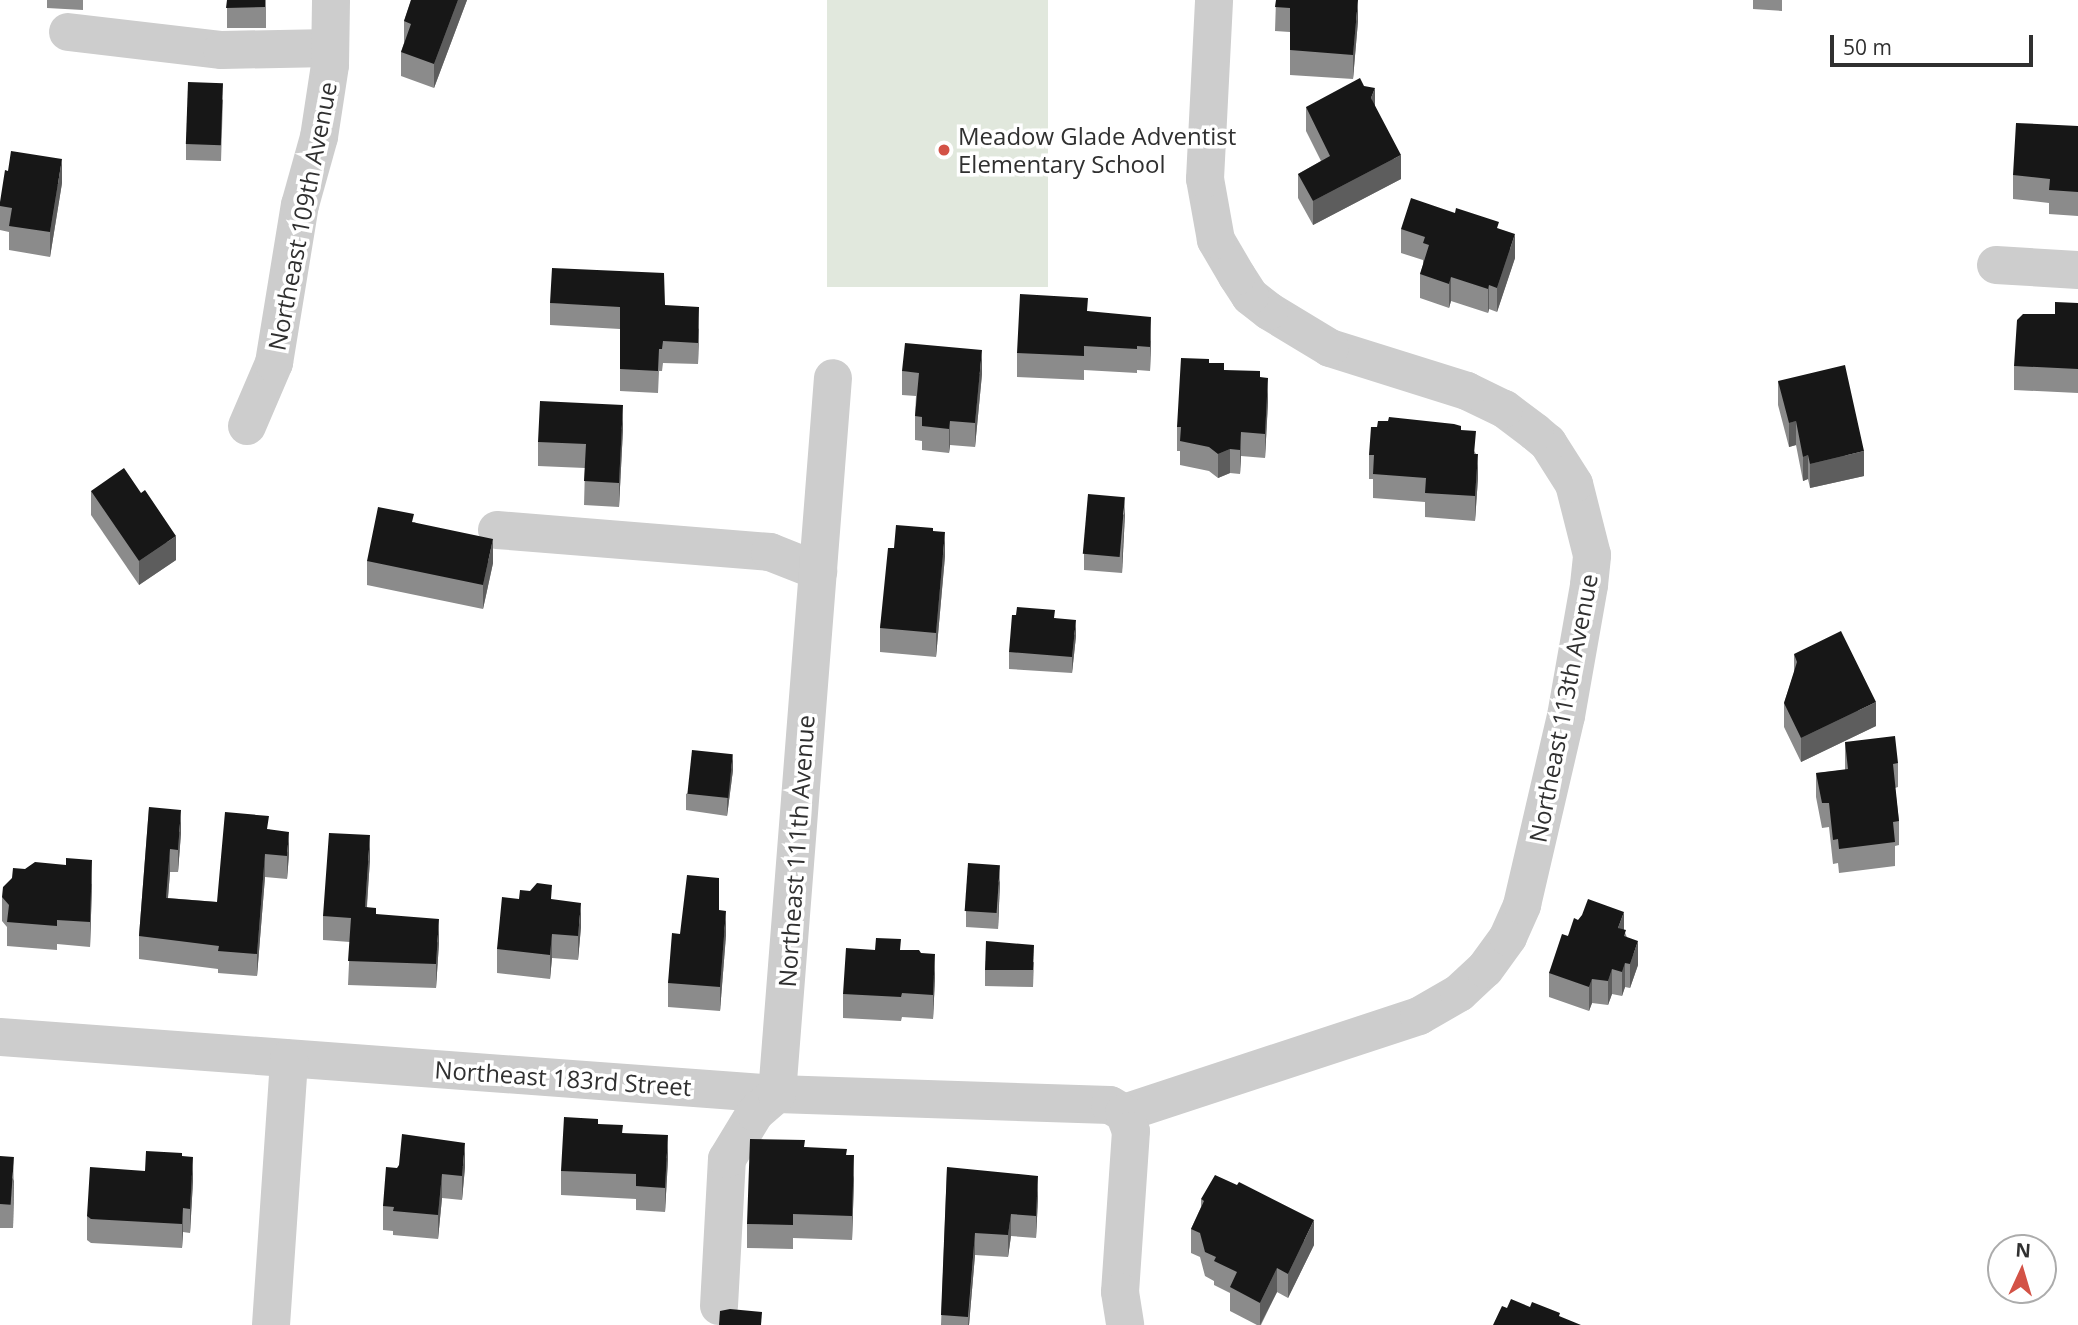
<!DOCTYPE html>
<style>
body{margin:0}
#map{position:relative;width:2078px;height:1325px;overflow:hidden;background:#fff;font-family:"Open Sans",sans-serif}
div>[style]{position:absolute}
.green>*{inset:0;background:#e1e8dd;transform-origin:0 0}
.minor>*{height:38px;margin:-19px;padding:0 19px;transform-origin:19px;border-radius:19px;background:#cdcdcd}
.wall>*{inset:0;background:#8b8b8b;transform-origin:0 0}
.shaded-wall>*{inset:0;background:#5d5d5d}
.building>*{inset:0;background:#171717;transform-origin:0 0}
.dots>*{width:19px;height:19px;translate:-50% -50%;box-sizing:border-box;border:4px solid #fff;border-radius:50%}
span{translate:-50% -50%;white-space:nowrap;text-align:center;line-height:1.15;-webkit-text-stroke:7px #fff;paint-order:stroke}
.poi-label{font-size:24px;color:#303030}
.left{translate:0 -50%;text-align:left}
.street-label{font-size:24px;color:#303030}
.north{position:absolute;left:1987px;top:1234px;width:70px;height:70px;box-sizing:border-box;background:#fff;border:2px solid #acacac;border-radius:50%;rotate:4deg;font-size:19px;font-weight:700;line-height:28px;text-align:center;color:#303030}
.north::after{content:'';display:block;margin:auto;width:24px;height:32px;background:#d35246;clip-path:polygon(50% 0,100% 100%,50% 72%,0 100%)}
.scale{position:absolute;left:1830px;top:35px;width:203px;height:32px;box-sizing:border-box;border:4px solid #303030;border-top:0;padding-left:9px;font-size:21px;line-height:24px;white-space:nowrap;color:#303030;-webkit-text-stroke:5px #fff;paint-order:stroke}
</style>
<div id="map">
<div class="green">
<i style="left:827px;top:0;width:221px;height:287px"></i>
</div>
<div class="minor">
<i style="left:68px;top:32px;width:155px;rotate:6.7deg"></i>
<i style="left:222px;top:50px;width:108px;rotate:-1.1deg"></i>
<i style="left:1996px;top:265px;width:82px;rotate:3.5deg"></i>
<i style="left:247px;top:426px;width:69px;rotate:-66.8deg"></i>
<i style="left:274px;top:363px;width:160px;rotate:-80.7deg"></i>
<i style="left:300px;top:205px;width:71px;rotate:-74.4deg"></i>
<i style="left:319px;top:137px;width:73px;rotate:-81.3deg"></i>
<i style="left:330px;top:65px;width:65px;rotate:-89.1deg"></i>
<i style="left:497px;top:530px;width:274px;rotate:4.6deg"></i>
<i style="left:770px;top:552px;width:52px;rotate:21.6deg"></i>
<i style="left:0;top:1037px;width:779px;rotate:4.2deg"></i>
<i style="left:777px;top:1094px;width:333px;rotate:1.9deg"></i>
<i style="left:1110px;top:1105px;width:16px;rotate:30deg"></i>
<i style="left:1124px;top:1113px;width:311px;rotate:-18.2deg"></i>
<i style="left:1419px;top:1016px;width:46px;rotate:-29.9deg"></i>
<i style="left:1459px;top:993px;width:35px;rotate:-43deg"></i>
<i style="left:1485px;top:969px;width:39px;rotate:-54deg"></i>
<i style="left:1508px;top:937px;width:35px;rotate:-66deg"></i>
<i style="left:1522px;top:905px;width:194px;rotate:-76.9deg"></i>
<i style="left:1566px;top:716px;width:133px;rotate:-80deg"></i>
<i style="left:1589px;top:585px;width:30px;rotate:-84deg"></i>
<i style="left:1592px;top:555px;width:73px;rotate:-104.2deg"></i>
<i style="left:1574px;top:484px;width:49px;rotate:-122.4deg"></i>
<i style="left:1548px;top:443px;width:17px;rotate:-140deg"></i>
<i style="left:1535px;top:432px;width:39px;rotate:-143deg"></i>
<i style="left:1504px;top:409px;width:41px;rotate:-154.1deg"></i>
<i style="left:1467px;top:391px;width:144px;rotate:-162.6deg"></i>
<i style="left:1330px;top:348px;width:71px;rotate:-148.8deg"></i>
<i style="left:1269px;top:311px;width:24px;rotate:-142deg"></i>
<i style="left:1250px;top:296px;width:24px;rotate:-123deg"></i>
<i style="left:1237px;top:276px;width:42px;rotate:-120.3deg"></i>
<i style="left:1216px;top:240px;width:62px;rotate:-100.2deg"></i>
<i style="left:1205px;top:179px;width:179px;rotate:-87.1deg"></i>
<i style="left:1124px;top:1113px;width:19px;rotate:69deg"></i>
<i style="left:1131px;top:1131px;width:161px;rotate:93.9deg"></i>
<i style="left:1120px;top:1292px;width:33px;rotate:81deg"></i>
<i style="left:719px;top:1306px;width:147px;rotate:-86.9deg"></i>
<i style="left:727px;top:1159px;width:54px;rotate:-58.7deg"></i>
<i style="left:755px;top:1113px;width:29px;rotate:-41deg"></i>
<i style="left:777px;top:1094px;width:718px;rotate:-85.53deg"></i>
<i style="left:271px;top:1325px;width:267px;rotate:-86.1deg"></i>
</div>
<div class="wall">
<i style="clip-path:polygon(47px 0,83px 0,83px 10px,47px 8px)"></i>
<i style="left:227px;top:0;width:39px;height:28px"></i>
<i style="clip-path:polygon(411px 0,467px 0,434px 88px,401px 76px,401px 52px,404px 43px,404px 21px)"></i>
<i style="clip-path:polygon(1276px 0,1358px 21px,1353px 79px,1290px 75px,1290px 32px,1275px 31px)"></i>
<i style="clip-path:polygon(1753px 0,1782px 0,1782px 11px,1753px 9px)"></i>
<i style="clip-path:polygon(223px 99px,221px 161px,186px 160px,186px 144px)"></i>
<i style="clip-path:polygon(1306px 107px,1375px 107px,1401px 179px,1313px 225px,1298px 198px,1298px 174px,1321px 161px,1306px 131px)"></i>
<i style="clip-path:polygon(2078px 126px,2078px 216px,2049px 214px,2049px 203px,2013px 199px,2013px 175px)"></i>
<i style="clip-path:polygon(62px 183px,50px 257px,9px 250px,9px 232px,0 230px,0 206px)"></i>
<i style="clip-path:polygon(1401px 229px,1499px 229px,1515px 258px,1497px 312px,1489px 309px,1488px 313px,1451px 301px,1449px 308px,1420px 298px,1420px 274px,1423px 265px,1423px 260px,1401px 253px)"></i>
<i style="clip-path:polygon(550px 303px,665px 305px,699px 329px,698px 364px,663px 363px,662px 371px,659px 371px,658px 393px,620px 391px,620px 329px,550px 325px)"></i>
<i style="clip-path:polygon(2078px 303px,2078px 393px,2014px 390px,2014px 366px)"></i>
<i style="clip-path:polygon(1088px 311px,1151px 341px,1150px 371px,1137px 370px,1137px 373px,1084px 370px,1084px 380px,1017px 377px,1017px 353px)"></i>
<i style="clip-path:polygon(1209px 363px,1224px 370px,1260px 377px,1268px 402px,1265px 458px,1241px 456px,1240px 474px,1230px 473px,1218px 478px,1209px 471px,1180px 465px,1180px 451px,1177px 451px,1177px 427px)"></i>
<i style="clip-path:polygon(902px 371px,982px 374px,975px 447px,950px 445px,949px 453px,922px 450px,922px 441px,915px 440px,915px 416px,916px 396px,902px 395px)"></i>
<i style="clip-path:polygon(1778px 381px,1864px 476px,1810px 488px,1808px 479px,1803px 481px,1796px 445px,1789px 447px,1778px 405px)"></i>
<i style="clip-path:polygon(623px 429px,619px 507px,584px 505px,585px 468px,538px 466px,538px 442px)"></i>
<i style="clip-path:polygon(1461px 430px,1476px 454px,1478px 478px,1475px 521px,1425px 517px,1425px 502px,1373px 498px,1373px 479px,1369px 479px,1369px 455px)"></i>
<i style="clip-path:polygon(91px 491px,141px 493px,176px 560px,139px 585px,91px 515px)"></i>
<i style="clip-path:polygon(1125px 513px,1122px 573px,1084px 570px,1084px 554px)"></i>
<i style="clip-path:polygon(414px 522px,493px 563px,483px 609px,367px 585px,367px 561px)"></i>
<i style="clip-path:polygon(894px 548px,945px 556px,936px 657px,880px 652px,880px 628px)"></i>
<i style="clip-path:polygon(1055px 618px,1076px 636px,1072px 673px,1009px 669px,1009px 652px)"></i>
<i style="clip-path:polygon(1794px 654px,1876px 726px,1801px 762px,1784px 727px,1784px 703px,1794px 673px)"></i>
<i style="clip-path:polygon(1845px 742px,1898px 763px,1898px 787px,1895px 788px,1899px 821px,1899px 845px,1895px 846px,1895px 866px,1839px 873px,1838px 863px,1833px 864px,1829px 827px,1822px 828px,1816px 797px,1816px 773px,1845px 770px)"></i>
<i style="clip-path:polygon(733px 770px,727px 816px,686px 810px,686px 794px)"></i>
<i style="clip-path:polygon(149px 807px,181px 833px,178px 872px,170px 872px,168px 898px,217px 902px,269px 829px,289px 854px,287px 879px,265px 877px,257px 976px,218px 973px,218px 969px,139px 959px,139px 936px)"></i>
<i style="clip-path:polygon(370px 859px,367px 907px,376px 914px,439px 943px,436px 988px,348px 985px,350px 942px,323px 940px,323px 916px)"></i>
<i style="clip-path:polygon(1000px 881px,998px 929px,966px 927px,966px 911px)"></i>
<i style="clip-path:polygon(92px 884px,90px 947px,57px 944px,57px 950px,7px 946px,7px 927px,2px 921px,2px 897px)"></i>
<i style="clip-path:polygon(519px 899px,552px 900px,581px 927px,578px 960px,552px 958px,550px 979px,497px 973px,497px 949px)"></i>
<i style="clip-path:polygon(719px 910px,726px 935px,720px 1011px,668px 1007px,668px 983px,680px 934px)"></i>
<i style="clip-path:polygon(1578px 920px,1624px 930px,1638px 965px,1630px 988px,1625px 987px,1622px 996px,1612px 994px,1608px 1005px,1592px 1003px,1589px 1011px,1549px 997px,1549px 973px,1568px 936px)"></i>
<i style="clip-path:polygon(875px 950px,901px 950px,935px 978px,933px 1019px,902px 1017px,901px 1021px,843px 1018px,843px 994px)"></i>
<i style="clip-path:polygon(1034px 962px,1033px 987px,985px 986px,985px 970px)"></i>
<i style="clip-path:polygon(598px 1124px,623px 1133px,668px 1159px,665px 1212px,636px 1210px,636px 1199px,561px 1195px,561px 1171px)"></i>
<i style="clip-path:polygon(805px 1147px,847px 1155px,854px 1179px,852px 1240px,793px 1238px,793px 1249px,747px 1248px,747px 1224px)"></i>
<i style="clip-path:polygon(0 1156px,14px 1181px,13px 1228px,0 1228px)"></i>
<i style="clip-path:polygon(182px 1156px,193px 1181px,190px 1233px,183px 1232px,182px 1248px,91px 1243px,87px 1240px,87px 1216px,145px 1171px)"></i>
<i style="clip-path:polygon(465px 1167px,462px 1200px,442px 1198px,438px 1239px,393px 1235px,393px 1231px,383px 1230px,383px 1206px,397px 1168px)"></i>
<i style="clip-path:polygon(947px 1167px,1038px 1198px,1036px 1238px,1011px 1236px,1008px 1257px,975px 1255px,969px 1325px,941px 1325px)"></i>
<i style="clip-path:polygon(1201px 1199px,1314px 1245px,1288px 1298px,1277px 1292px,1261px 1325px,1257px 1325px,1230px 1311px,1230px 1293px,1214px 1285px,1214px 1281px,1205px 1276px,1200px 1257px,1191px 1253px,1191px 1229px,1201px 1207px)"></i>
</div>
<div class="shaded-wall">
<i style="clip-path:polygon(458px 0,467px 0,434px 88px,434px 64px)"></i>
<i style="clip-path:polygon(1358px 0,1358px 21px,1353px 79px,1353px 55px)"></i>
<i style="clip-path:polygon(1375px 88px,1375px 112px,1371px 98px)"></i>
<i style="clip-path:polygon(1401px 155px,1401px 179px,1313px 225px,1313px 201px)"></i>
<i style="clip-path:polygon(62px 159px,62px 183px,50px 257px,50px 232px)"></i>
<i style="clip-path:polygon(1515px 234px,1515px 258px,1497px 312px,1497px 288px)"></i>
<i style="clip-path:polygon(1451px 277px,1451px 301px,1449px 308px,1449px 284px)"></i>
<i style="clip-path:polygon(1489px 285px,1489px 309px,1488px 313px,1488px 289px)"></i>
<i style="clip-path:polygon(699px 307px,699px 329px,698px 364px,698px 343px)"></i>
<i style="clip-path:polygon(1151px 317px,1151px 341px,1150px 371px,1150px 347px)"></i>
<i style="clip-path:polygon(982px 350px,982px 374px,975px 447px,975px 423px)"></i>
<i style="clip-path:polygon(1268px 378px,1268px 402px,1265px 458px,1265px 434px)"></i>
<i style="clip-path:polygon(623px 405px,623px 429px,619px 507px,619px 483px)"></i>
<i style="clip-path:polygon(950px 421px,950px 445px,949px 453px,949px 429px)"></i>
<i style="clip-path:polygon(1796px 421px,1796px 445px,1789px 447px,1789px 423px)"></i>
<i style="clip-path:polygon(1241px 432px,1241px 456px,1240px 474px,1240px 450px)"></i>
<i style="clip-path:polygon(1230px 449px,1230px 473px,1218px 478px,1218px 454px)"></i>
<i style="clip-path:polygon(1864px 451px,1864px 476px,1810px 488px,1810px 464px)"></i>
<i style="clip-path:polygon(1478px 454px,1478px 478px,1475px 521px,1475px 496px)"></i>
<i style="clip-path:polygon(1808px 455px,1808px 479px,1803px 481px,1803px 457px)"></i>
<i style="clip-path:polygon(1125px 497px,1125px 513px,1122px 573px,1122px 556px)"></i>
<i style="clip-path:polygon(945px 532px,945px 556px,936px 657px,936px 633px)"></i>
<i style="clip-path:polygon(176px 536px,176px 560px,139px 585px,139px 561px)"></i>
<i style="clip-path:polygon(493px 539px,493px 563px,483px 609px,483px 585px)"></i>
<i style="clip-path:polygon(1076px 620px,1076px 636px,1072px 673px,1072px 657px)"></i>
<i style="clip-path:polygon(1876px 702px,1876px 726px,1801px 762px,1801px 738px)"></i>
<i style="clip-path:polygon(733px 754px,733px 770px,727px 816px,727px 800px)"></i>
<i style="clip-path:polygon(181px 810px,181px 833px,178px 872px,178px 850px)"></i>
<i style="clip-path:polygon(289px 832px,289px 854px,287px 879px,287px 856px)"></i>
<i style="clip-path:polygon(370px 835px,370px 859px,365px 931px,365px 907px)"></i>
<i style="clip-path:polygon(170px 849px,170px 872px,166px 921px,166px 898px)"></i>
<i style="clip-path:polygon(265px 854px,265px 877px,257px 976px,257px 954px)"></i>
<i style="clip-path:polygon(92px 860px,92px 884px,90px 947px,90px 922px)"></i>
<i style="clip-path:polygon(1000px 865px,1000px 881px,998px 929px,998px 912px)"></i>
<i style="clip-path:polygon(581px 903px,581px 927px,578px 960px,578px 936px)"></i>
<i style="clip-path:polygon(726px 911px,726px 935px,720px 1011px,720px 987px)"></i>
<i style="clip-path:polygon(1624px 912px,1624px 936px,1618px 928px)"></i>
<i style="clip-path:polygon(439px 919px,439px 943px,436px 988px,436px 964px)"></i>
<i style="clip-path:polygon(552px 934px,552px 958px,550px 979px,550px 955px)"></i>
<i style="clip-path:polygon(1638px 941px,1638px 965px,1630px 988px,1630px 964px)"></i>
<i style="clip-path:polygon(935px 954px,935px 978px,933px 1019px,933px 995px)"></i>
<i style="clip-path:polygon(1625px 963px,1625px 987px,1622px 996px,1622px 972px)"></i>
<i style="clip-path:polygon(1612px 969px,1612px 994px,1608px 1005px,1608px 981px)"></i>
<i style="clip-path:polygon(1592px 979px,1592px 1003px,1589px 1011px,1589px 987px)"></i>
<i style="clip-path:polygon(668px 1135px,668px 1159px,665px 1212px,665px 1188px)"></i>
<i style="clip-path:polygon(465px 1143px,465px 1167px,462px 1200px,462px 1176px)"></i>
<i style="clip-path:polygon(854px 1155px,854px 1179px,852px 1240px,852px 1216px)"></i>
<i style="clip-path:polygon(14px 1157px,14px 1181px,13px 1228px,13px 1204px)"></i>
<i style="clip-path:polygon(193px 1157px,193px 1181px,190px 1233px,190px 1209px)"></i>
<i style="clip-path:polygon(442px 1174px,442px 1198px,438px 1239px,438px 1215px)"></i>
<i style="clip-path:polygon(1038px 1176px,1038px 1198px,1036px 1238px,1036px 1216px)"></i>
<i style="clip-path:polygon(183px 1208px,183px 1232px,182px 1248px,182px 1224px)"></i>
<i style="clip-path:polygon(1011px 1214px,1011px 1236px,1008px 1257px,1008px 1235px)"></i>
<i style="clip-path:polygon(1314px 1220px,1314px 1245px,1288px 1298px,1288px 1274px)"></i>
<i style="clip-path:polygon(975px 1233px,975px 1255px,969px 1325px,968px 1325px)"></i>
<i style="clip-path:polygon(1277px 1268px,1277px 1292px,1260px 1325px,1260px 1303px)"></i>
</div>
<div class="building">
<i style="clip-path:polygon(227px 0,265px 0,265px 7px,226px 8px)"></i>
<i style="clip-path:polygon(411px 0,458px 0,434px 64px,401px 52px,411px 24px,404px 21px)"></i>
<i style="clip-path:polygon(1276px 0,1358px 0,1353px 55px,1290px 50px,1290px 8px,1275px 7px)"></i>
<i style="clip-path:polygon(1360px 78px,1364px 86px,1375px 88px,1371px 98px,1401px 155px,1313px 201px,1298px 174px,1330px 156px,1306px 107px)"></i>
<i style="left:188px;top:82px;width:35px;height:62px;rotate:2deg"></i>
<i style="clip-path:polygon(2016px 123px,2078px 126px,2078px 192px,2049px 190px,2050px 179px,2013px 175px)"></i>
<i style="clip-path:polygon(11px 151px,62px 159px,50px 232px,9px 226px,12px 208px,0 206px,0 202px,5px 170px,8px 171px)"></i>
<i style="clip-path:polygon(1411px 198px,1455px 213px,1456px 208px,1499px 222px,1497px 228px,1515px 234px,1497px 288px,1489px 285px,1488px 289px,1451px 277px,1449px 284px,1420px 274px,1429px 245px,1423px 243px,1425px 237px,1401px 229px)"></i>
<i style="clip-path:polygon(552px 268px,664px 273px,665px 305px,699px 307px,698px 343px,663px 341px,662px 349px,659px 349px,658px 371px,620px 369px,620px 307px,550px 303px)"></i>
<i style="clip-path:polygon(1020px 294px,1088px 298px,1087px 311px,1151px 317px,1150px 347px,1137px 346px,1137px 349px,1084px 346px,1084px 356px,1017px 353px)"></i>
<i style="clip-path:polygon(2055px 302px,2078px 303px,2078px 369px,2014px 366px,2017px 320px,2023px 314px,2055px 314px)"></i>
<i style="clip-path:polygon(905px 343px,982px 350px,975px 423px,950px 421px,949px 429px,922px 426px,922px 417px,915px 416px,919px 373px,902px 371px)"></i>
<i style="clip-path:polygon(1181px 358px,1209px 359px,1209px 363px,1224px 363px,1224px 370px,1260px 371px,1260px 377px,1268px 378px,1265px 434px,1241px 432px,1240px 450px,1230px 449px,1218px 454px,1209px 447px,1180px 441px,1181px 427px,1177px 427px)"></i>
<i style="clip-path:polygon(1845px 365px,1864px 451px,1810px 464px,1808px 455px,1803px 457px,1796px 421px,1789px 423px,1778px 381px)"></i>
<i style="clip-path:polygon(540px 401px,623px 405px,619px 483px,584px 481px,586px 444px,538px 442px)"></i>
<i style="clip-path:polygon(1389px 417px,1454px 424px,1461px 426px,1461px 430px,1476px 431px,1474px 454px,1478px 454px,1475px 496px,1425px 493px,1426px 478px,1373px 474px,1374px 455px,1369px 455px,1371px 427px,1377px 427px,1378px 421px,1388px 421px)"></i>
<i style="clip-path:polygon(124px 468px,141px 493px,145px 490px,176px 536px,139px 561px,91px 491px)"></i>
<i style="left:1088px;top:494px;width:37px;height:60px;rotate:5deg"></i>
<i style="clip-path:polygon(378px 507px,414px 514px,412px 522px,493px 539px,483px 585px,367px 561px)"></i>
<i style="clip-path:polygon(896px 525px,933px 528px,933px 531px,945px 532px,936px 633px,880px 628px,888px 548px,894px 548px)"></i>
<i style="clip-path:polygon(1017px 607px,1055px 610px,1054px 618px,1076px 620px,1072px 657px,1009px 652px,1012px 615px,1016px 615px)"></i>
<i style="clip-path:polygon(1841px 631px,1876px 702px,1801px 738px,1784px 703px,1797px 662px,1794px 654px)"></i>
<i style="clip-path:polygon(1895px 736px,1898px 763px,1893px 764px,1899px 821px,1893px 822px,1895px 842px,1839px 849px,1838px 839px,1833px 840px,1829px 803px,1822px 803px,1816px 773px,1848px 769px,1845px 742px)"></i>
<i style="left:692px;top:750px;width:41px;height:44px;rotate:6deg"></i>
<i style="clip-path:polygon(149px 807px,181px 810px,178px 850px,170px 849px,166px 898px,217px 902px,225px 812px,269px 816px,267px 829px,289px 832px,287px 856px,265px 854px,257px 954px,218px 951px,219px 946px,139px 936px)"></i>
<i style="clip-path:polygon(329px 833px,370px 835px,365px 907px,376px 908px,376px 914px,439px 919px,436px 964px,348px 961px,351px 918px,323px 916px)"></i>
<i style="clip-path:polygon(66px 858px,92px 860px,90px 922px,57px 920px,57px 926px,7px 922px,9px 905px,2px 897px,3px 887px,12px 878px,13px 868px,25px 869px,35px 862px,66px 865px)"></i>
<i style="left:968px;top:863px;width:32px;height:48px;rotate:4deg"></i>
<i style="clip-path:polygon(687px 875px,719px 878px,719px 910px,726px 911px,720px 987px,668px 983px,672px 933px,680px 934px)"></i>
<i style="clip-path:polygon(537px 883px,552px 885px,551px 899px,581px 903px,578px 936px,552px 934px,550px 955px,497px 949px,502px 897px,519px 899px,520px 890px,530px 891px)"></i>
<i style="clip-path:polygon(1588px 899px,1624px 912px,1618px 928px,1626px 930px,1624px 936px,1638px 941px,1630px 964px,1625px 963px,1622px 972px,1612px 969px,1608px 981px,1592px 979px,1589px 987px,1549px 973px,1562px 934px,1568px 936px,1574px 918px,1578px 920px,1582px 915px)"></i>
<i style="clip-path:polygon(876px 938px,901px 939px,900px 950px,919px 950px,921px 953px,935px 954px,933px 995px,902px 993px,901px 997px,843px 994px,846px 948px,875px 950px)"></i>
<i style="clip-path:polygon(986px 941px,1034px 945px,1033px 970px,985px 970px)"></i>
<i style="clip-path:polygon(564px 1117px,598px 1119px,598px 1124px,623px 1125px,622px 1133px,668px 1135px,665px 1188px,636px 1186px,636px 1174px,561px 1171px)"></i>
<i style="clip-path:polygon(402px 1134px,465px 1143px,462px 1176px,442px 1174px,438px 1215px,393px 1211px,394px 1207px,383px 1206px,386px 1167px,397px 1168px,399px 1165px)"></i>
<i style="clip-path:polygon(750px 1139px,805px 1140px,804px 1147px,847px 1149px,846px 1155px,854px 1155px,852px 1216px,793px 1214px,793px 1225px,747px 1224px)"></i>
<i style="clip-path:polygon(146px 1151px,182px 1153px,182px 1156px,193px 1157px,190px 1209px,183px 1208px,182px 1224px,91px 1219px,87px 1216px,90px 1167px,145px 1171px)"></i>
<i style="left:0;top:1156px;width:14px;height:48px;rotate:4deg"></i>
<i style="clip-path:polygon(947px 1167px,1038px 1176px,1036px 1216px,1011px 1214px,1008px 1235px,975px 1233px,968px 1317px,941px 1315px)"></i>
<i style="clip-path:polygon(1215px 1175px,1237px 1185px,1239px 1182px,1314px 1220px,1288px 1274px,1277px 1268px,1260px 1303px,1230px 1287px,1237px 1272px,1214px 1261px,1216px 1257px,1205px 1252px,1200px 1233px,1191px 1229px,1204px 1201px,1201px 1199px)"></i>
<i style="clip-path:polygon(1511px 1299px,1530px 1307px,1532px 1302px,1560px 1313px,1559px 1316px,1581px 1325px,1493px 1325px,1502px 1306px,1507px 1308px)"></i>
<i style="clip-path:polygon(730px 1309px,762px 1312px,761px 1325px,719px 1325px,720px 1311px)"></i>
</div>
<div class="dots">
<i style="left:944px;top:150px;background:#d35246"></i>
</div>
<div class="poi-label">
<span class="left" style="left:958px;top:150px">Meadow Glade Adventist<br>Elementary School</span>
</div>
<div class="street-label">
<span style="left:302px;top:216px;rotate:-79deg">Northeast 109th Avenue</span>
<span style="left:1563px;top:708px;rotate:-79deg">Northeast 113th Avenue</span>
<span style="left:796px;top:851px;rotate:-86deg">Northeast 111th Avenue</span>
<span style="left:563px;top:1078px;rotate:4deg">Northeast 183rd Street</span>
</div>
<div class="north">N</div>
<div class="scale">50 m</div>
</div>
